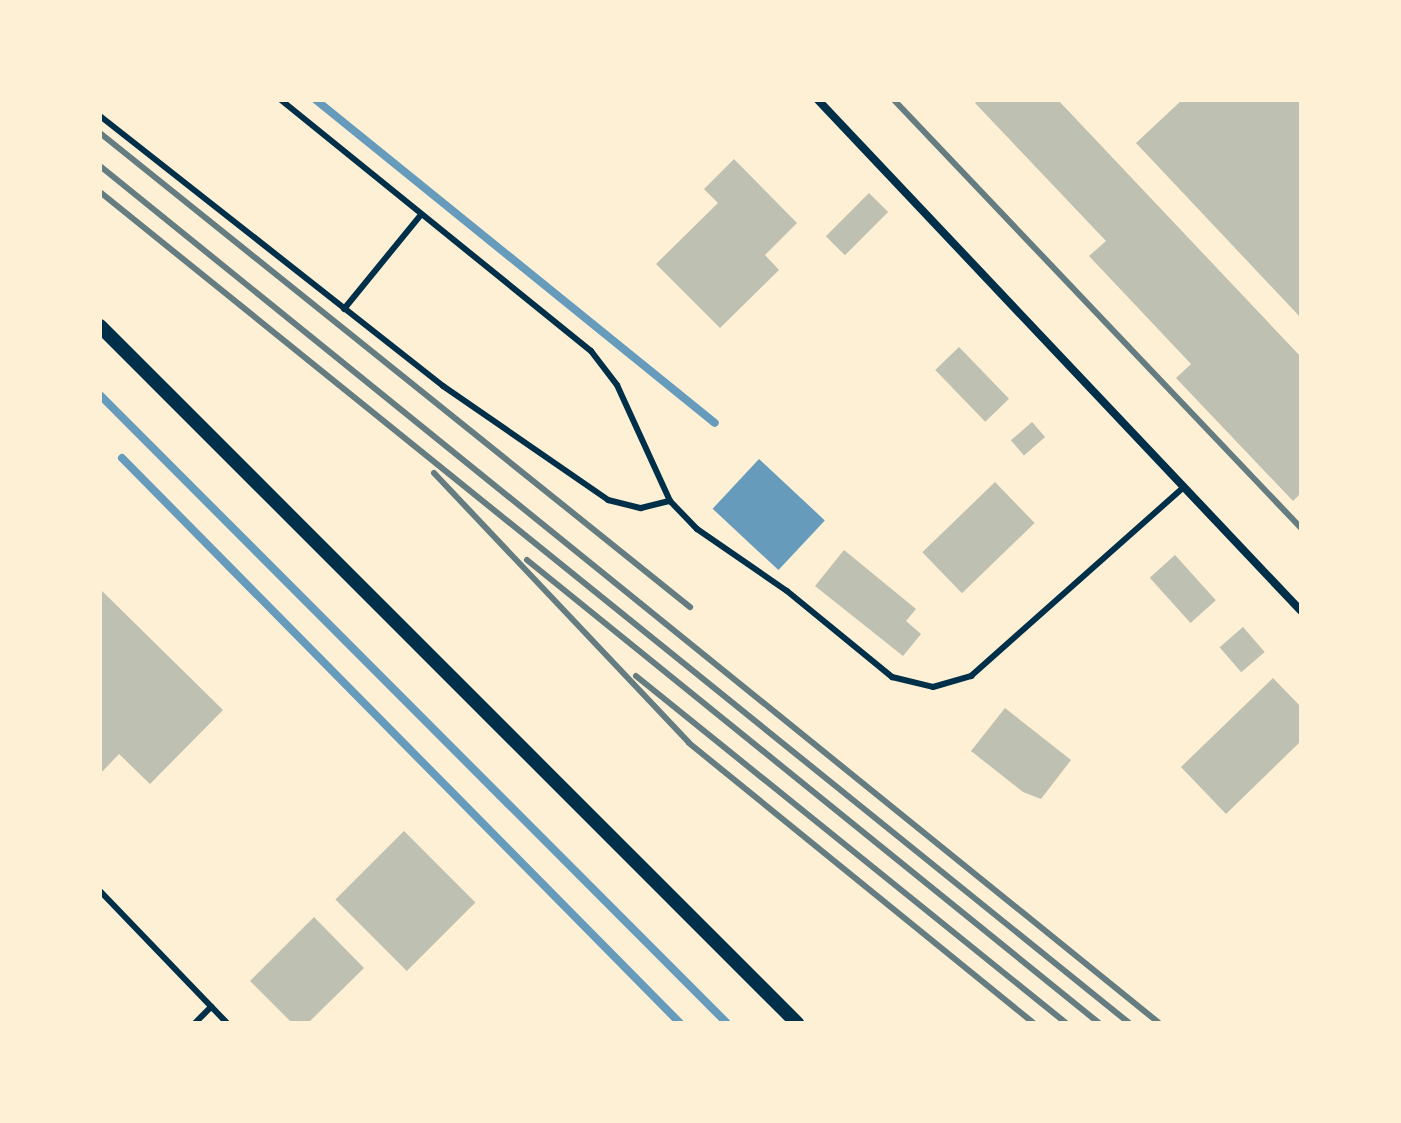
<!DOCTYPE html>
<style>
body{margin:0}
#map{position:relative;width:1401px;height:1123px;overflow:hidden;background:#fdf0d5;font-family:"Nunito Sans",sans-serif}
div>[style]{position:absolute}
.water>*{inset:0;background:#669bbc;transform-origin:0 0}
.stream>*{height:8px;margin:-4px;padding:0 4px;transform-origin:4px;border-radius:4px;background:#669bbc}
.building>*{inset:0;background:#bec0b2;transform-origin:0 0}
.service>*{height:6px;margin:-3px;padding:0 3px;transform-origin:3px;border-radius:3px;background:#003049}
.minor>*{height:8px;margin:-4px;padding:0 4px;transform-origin:4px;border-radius:4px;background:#003049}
.tertiary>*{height:14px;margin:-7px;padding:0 7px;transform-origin:7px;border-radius:7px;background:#003049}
.rail>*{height:6px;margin:-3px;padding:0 3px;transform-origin:3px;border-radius:3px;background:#657d81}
span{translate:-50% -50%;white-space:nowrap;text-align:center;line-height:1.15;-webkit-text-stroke:8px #fdf0d5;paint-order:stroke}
.frame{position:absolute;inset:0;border:102px solid #fdf0d5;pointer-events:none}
</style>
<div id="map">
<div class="water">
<i style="left:759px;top:459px;width:90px;height:68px;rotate:43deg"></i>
</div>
<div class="stream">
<i style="left:316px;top:100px;width:513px;rotate:38.99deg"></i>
<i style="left:100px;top:395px;width:887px;rotate:45.05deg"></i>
<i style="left:122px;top:458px;width:794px;rotate:45.36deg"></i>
</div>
<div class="building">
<i style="clip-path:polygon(979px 100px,1058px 100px,1301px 357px,1301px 493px,1293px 501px,1176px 378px,1191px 364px,1089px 256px,1106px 241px,975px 103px)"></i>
<i style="clip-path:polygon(1182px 100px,1301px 100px,1301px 318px,1136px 143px)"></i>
<i style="clip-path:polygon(734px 159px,797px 223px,765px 255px,779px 270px,720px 328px,656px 264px,718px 203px,704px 189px)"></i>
<i style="left:869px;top:193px;width:27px;height:61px;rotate:45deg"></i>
<i style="left:959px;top:347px;width:72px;height:33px;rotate:46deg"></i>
<i style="left:1032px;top:422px;width:20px;height:28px;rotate:49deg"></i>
<i style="left:995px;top:482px;width:57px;height:101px;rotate:46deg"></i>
<i style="clip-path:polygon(844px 550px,916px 609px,906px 621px,921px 634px,903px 656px,815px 586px)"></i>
<i style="left:1175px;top:555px;width:61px;height:34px;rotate:48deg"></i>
<i style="clip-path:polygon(100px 589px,223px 710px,150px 784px,119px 754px,100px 774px)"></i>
<i style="left:1243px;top:627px;width:33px;height:31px;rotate:49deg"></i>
<i style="clip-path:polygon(1273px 678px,1301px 707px,1301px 741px,1226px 814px,1181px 767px)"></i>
<i style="clip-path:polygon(1005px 708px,1071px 760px,1041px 799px,1023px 792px,971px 751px)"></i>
<i style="left:404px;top:831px;width:101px;height:97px;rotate:45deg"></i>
<i style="clip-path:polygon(314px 917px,364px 968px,308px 1023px,292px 1023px,250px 981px)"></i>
</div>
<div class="service">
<i style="left:281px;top:100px;width:399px;rotate:39deg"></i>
<i style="left:591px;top:351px;width:43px;rotate:52.6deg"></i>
<i style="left:617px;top:385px;width:128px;rotate:65.4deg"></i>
<i style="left:670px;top:501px;width:39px;rotate:46deg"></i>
<i style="left:697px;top:529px;width:109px;rotate:34.6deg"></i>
<i style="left:787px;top:591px;width:136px;rotate:39.3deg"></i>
<i style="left:892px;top:677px;width:42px;rotate:13.7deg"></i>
<i style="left:933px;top:687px;width:40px;rotate:-16deg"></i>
<i style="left:971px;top:676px;width:285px;rotate:-41.6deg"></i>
<i style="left:100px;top:116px;width:437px;rotate:38.2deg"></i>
<i style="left:443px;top:386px;width:201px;rotate:34.6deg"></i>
<i style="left:608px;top:500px;width:34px;rotate:14deg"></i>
<i style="left:641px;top:508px;width:30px;rotate:-14deg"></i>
<i style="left:344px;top:309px;width:119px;rotate:-50.8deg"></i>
<i style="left:100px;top:891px;width:183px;rotate:46.1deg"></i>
<i style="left:195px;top:1023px;width:23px;rotate:-45deg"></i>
</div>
<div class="minor">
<i style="left:818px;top:100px;width:703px;rotate:46.61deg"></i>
</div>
<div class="tertiary">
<i style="left:100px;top:326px;width:986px;rotate:45deg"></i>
</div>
<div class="rail">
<i style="left:894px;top:100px;width:591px;rotate:46.44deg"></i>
<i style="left:100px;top:133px;width:757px;rotate:38.78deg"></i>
<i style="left:100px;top:166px;width:1362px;rotate:38.98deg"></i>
<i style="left:100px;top:192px;width:1323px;rotate:38.92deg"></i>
<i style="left:434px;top:473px;width:371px;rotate:46.6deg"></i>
<i style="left:689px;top:743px;width:444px;rotate:39.1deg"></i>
<i style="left:527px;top:560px;width:736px;rotate:38.99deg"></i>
<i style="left:636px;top:676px;width:553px;rotate:38.9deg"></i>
</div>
<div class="frame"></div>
</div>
